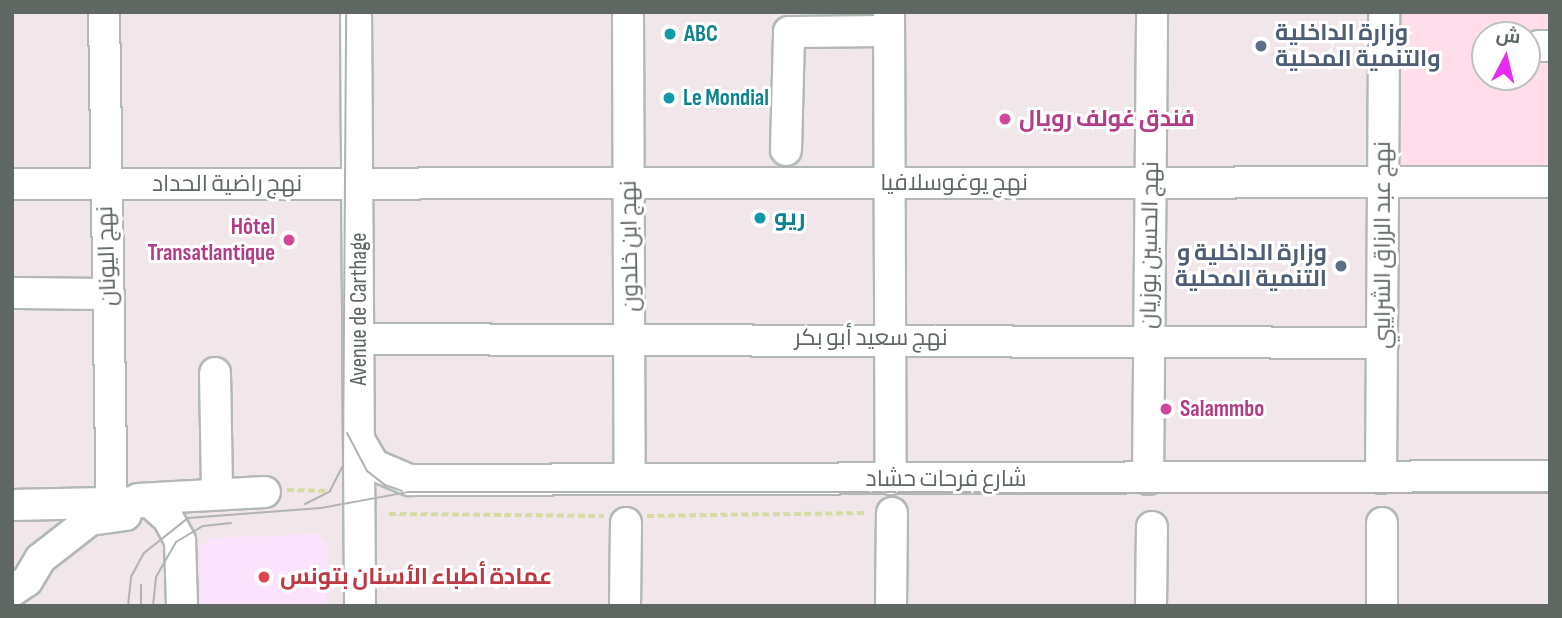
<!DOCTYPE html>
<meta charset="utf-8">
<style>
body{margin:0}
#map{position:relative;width:1562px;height:618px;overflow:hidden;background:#f1e6ea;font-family:"Sofia Sans Condensed",Cairo,sans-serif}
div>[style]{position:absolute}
.commercial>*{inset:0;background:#ffddea}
.medical>*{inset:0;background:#fce3fd}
.path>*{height:3.5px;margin-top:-1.75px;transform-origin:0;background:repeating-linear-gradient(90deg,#d5dca4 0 7px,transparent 0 10.5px)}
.roads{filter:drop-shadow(2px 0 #b2b9b5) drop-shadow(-2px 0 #b2b9b5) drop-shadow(0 2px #b2b9b5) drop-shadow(0 -2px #b2b9b5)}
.minor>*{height:30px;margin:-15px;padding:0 15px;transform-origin:15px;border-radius:15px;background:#fff}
.tram>*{height:2px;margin:-1px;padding:0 1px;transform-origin:1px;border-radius:1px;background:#b1b3b2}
.dots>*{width:19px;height:19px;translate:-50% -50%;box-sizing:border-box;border:4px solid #fff;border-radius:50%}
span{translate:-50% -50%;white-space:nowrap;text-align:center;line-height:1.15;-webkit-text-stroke:6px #fff;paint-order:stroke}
.service-label{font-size:23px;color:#4e5e75;font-weight:700}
.left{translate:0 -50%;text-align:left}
.right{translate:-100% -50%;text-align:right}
.culture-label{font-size:23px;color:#0d838f;font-weight:700}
.hotel-label{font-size:23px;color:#b23c85;font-weight:700}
.street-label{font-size:23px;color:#5e6762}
.health-label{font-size:23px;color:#be3a42;font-weight:700}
.frame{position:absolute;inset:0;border:14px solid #5e6762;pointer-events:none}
.north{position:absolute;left:1471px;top:21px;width:70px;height:70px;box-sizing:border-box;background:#fff;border:2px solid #bfc2c0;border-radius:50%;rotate:7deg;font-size:19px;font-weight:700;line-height:28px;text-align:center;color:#5e6762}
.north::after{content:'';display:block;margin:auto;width:24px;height:32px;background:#e82af3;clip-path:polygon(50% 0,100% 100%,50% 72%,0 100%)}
</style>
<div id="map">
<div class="commercial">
<i style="clip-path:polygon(evenodd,1395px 12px,1550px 12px,1550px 174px,1394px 172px,1395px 12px,1485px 35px,1527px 35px,1527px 77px,1485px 77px,1485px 35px)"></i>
</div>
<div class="medical">
<i style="clip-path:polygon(318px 534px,328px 544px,327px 606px,200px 606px,200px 547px,209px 538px)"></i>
</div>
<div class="path">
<i style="left:287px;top:490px;width:43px;rotate:1.3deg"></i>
<i style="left:389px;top:514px;width:215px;rotate:0.5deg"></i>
<i style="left:647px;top:516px;width:220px;rotate:-0.8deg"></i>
</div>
<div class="roads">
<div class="minor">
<i style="left:104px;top:12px;width:488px;rotate:89.1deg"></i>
<i style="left:356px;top:12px;width:594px;rotate:89.61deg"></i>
<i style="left:628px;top:12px;width:467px;rotate:89.8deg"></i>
<i style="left:889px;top:12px;width:467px;rotate:89.8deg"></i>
<i style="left:1539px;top:46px;width:11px"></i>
<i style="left:786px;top:150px;width:118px;rotate:-88.5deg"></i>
<i style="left:789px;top:32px;width:100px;rotate:-0.6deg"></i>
<i style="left:12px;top:184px;width:1538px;rotate:-0.07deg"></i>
<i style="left:12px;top:293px;width:97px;rotate:0.6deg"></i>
<i style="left:358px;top:339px;width:1025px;rotate:0.22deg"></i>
<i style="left:215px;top:373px;width:120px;rotate:89deg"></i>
<i style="left:360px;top:441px;width:28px;rotate:60deg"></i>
<i style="left:374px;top:465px;width:39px;rotate:23deg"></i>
<i style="left:410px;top:480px;width:1140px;rotate:-0.2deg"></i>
<i style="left:1381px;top:478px;width:466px;rotate:-89.6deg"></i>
<i style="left:1148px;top:479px;width:467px;rotate:-89.5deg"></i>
<i style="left:138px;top:499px;width:127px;rotate:-3.2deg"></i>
<i style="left:12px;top:505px;width:138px;rotate:-1.2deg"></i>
<i style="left:150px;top:502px;width:24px;rotate:42deg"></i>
<i style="left:168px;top:518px;width:26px;rotate:62deg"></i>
<i style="left:180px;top:541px;width:65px;rotate:88.2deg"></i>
<i style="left:1382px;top:523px;width:83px;rotate:90deg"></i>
<i style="left:12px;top:591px;width:18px;rotate:-34deg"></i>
<i style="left:27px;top:581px;width:26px;rotate:-59deg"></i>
<i style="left:40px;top:559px;width:63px;rotate:-38deg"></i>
<i style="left:90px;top:520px;width:36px;rotate:-8deg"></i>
<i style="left:625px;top:606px;width:83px;rotate:-89.3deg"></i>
<i style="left:891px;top:606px;width:93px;rotate:-89.4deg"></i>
<i style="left:1151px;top:606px;width:79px;rotate:-89.3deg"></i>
</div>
</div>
<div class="tram">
<i style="left:347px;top:433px;width:43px;rotate:62.2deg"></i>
<i style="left:367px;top:471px;width:23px;rotate:38deg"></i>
<i style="left:385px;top:485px;width:18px;rotate:19deg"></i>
<i style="left:305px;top:504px;width:28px;rotate:-27deg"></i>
<i style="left:330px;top:491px;width:28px;rotate:-63deg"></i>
<i style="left:343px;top:466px;width:454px;rotate:-89.6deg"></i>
<i style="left:128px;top:606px;width:29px;rotate:-84deg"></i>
<i style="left:131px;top:577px;width:27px;rotate:-62deg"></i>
<i style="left:144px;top:553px;width:56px;rotate:-38.5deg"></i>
<i style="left:188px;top:518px;width:133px;rotate:-4.3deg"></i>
<i style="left:321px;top:508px;width:88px;rotate:-10.4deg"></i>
<i style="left:408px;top:492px;width:1142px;rotate:0.05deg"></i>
<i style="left:141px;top:606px;width:21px;rotate:-90deg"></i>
<i style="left:153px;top:606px;width:29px;rotate:-84deg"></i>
<i style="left:156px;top:577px;width:40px;rotate:-60.3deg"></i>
<i style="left:176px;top:542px;width:31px;rotate:-31deg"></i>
<i style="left:203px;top:526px;width:28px;rotate:-6deg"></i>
</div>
<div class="dots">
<i style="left:670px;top:34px;background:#0f9aa8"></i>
<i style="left:1261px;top:46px;background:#5c6f8a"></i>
<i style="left:669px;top:98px;background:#0f9aa8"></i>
<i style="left:1005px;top:119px;background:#d1479c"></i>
<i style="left:760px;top:218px;background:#0f9aa8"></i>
<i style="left:289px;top:240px;background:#d1479c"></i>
<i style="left:1341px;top:266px;background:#5c6f8a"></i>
<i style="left:1166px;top:409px;background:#d1479c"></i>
<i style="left:264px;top:577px;background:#e0444e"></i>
</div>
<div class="service-label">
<span class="left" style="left:1275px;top:46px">وزارة الداخلية<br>والتنمية المحلية</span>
<span class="right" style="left:1327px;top:266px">وزارة الداخلية و<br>التنمية المحلية</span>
</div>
<div class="culture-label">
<span class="left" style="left:684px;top:34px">ABC</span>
<span class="left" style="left:683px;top:98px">Le Mondial</span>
<span class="left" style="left:774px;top:218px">ريو</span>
</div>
<div class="hotel-label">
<span class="left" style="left:1019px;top:119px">فندق غولف رويال</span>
<span class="right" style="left:275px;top:240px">Hôtel<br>Transatlantique</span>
<span class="left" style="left:1180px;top:409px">Salammbo</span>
</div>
<div class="street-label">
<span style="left:954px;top:183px">نهج يوغوسلافيا</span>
<span style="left:227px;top:184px">نهج راضية الحداد</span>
<span style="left:1150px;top:245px;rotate:-89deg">نهج الحسين بوزيان</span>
<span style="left:1383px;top:245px;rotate:-90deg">نهج عبد الرزاق الشرايبي</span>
<span style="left:630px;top:246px;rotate:-91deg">نهج ابن خلدون</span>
<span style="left:107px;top:256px;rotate:-92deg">نهج اليونان</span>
<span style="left:359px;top:309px;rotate:-90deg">Avenue de Carthage</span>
<span style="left:871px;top:338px">نهج سعيد أبو بكر</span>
<span style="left:946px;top:479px">شارع فرحات حشاد</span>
</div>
<div class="health-label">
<span class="left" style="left:280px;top:577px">عمادة أطباء الأسنان بتونس</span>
</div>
<div class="frame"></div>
<div class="north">ش</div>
</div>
